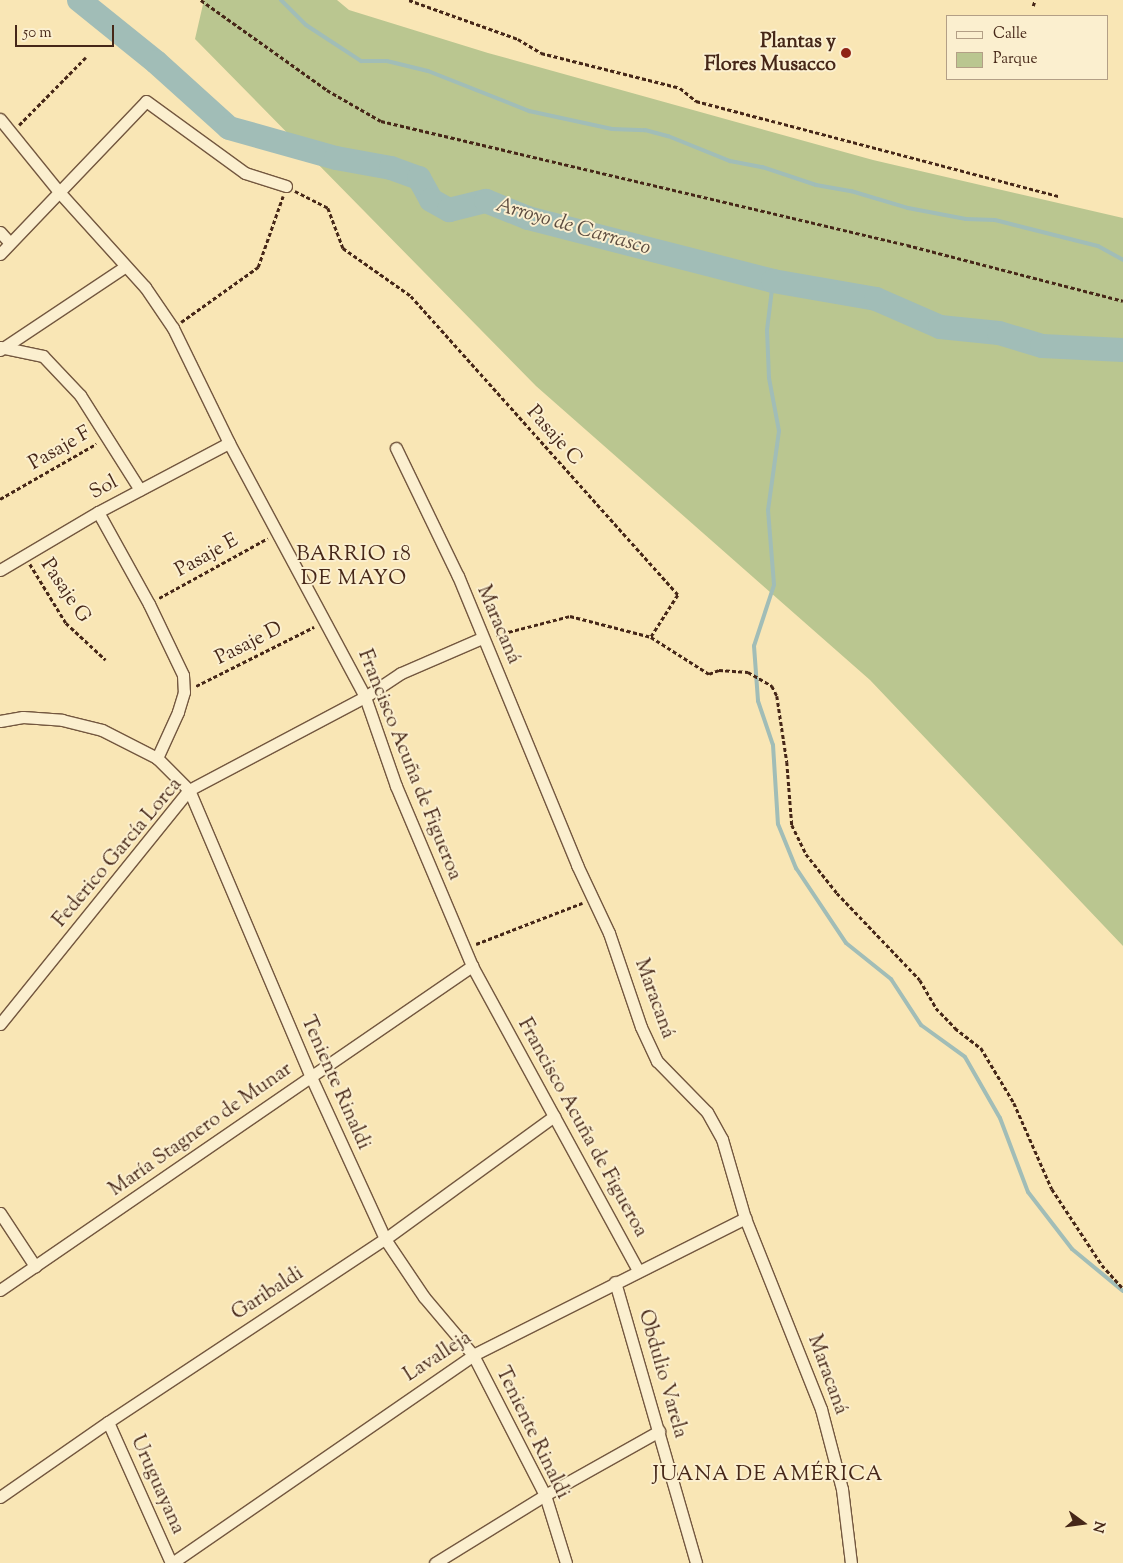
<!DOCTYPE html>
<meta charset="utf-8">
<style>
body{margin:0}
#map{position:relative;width:1123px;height:1563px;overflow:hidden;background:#f9e6b5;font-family:"Sorts Mill Goudy",serif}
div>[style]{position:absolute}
.green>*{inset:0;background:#bac690}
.stream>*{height:4px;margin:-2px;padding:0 2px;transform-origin:2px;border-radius:2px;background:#a1bdb7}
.river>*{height:24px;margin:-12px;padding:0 12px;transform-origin:12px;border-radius:12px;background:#a1bdb7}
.path>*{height:2.5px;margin-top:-1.25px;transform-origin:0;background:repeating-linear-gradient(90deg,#462718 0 4px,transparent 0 6.5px)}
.roads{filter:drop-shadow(1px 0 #73573f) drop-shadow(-1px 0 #73573f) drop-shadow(0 1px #73573f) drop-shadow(0 -1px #73573f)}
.street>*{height:11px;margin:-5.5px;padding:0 5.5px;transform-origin:5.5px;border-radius:5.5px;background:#fbefcf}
.dots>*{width:14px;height:14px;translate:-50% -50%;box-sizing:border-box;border:2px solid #fbefcf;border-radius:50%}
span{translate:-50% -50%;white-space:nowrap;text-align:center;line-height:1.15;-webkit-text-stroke:4px #fbefcf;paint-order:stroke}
.poi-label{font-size:20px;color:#462718;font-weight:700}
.right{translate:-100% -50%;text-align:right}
.street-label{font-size:20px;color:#462718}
.water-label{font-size:21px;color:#5d4c40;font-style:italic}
.neighbourhood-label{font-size:21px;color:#462718;letter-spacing:1px}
.legend{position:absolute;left:946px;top:15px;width:162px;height:65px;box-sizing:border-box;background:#fbefcf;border:1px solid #b39f86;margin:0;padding:6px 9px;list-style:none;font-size:15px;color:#462718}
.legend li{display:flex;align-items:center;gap:10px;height:25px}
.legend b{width:25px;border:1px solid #b39f86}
.north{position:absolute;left:1058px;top:1498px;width:50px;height:50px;-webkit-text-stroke:4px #fbefcf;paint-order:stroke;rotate:104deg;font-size:14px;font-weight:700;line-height:20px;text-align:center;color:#462718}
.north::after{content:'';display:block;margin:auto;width:18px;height:22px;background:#462718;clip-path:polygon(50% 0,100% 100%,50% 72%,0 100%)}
.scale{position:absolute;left:15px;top:25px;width:99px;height:22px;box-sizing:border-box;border:2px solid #462718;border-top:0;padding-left:6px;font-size:15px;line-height:18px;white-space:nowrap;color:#462718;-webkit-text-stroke:4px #fbefcf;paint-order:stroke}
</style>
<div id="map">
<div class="green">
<i style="clip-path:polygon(204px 0,337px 0,349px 10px,488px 53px,873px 160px,1123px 218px,1123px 946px,870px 680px,536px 386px,195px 39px)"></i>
</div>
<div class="stream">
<i style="left:281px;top:0;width:35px;rotate:45deg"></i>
<i style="left:306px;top:25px;width:66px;rotate:33.2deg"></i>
<i style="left:361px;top:61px;width:26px"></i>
<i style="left:387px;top:61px;width:42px;rotate:13.7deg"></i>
<i style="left:428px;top:71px;width:109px;rotate:21.6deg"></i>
<i style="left:529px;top:111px;width:85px;rotate:12.2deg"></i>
<i style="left:612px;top:129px;width:33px;rotate:2deg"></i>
<i style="left:645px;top:130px;width:24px;rotate:15deg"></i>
<i style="left:668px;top:136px;width:67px;rotate:22deg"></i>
<i style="left:730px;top:161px;width:33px;rotate:11deg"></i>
<i style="left:762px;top:167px;width:57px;rotate:18.4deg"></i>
<i style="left:816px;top:185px;width:36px;rotate:10deg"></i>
<i style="left:851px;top:191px;width:59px;rotate:16.6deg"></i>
<i style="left:908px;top:208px;width:59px;rotate:10.7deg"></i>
<i style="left:966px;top:219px;width:29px;rotate:2deg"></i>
<i style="left:995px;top:220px;width:106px;rotate:14.2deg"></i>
<i style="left:1098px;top:246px;width:29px;rotate:29deg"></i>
<i style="left:773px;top:281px;width:49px;rotate:97deg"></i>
<i style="left:767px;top:330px;width:48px;rotate:87.6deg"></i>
<i style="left:769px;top:378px;width:54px;rotate:79.3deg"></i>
<i style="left:779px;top:431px;width:80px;rotate:97.9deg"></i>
<i style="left:768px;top:510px;width:75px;rotate:85.4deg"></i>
<i style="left:774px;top:585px;width:64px;rotate:108.2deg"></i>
<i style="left:754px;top:646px;width:55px;rotate:85.8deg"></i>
<i style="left:758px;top:701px;width:46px;rotate:71.2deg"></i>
<i style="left:773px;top:745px;width:79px;rotate:86.4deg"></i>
<i style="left:778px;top:824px;width:48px;rotate:67.8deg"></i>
<i style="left:796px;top:868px;width:90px;rotate:56.3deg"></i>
<i style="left:846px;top:943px;width:58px;rotate:38.7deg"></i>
<i style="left:891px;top:979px;width:55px;rotate:56.9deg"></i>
<i style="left:921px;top:1025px;width:54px;rotate:36deg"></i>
<i style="left:965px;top:1057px;width:70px;rotate:60.2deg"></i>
<i style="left:1000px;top:1118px;width:79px;rotate:69.3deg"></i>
<i style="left:1028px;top:1192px;width:72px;rotate:52.3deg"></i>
<i style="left:1072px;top:1249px;width:66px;rotate:39.5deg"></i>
</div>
<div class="river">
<i style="left:79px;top:0;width:99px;rotate:38.8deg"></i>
<i style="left:156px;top:62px;width:98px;rotate:42.1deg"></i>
<i style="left:229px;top:128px;width:111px;rotate:15.7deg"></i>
<i style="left:336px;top:158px;width:56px;rotate:10.3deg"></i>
<i style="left:391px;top:168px;width:30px;rotate:20deg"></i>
<i style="left:419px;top:178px;width:25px;rotate:61deg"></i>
<i style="left:431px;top:200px;width:21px;rotate:29deg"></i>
<i style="left:449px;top:210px;width:38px;rotate:-14deg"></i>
<i style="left:486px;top:201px;width:45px;rotate:22deg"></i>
<i style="left:528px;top:218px;width:253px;rotate:14.4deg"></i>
<i style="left:773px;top:281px;width:105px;rotate:9.9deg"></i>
<i style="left:876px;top:299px;width:70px;rotate:23.6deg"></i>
<i style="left:940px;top:327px;width:59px;rotate:5.8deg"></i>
<i style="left:999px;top:333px;width:45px;rotate:16.8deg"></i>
<i style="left:1042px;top:346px;width:81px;rotate:2.8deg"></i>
</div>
<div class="path">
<i style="left:201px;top:0;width:155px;rotate:35.5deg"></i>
<i style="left:327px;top:90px;width:62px;rotate:29.9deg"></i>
<i style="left:381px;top:121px;width:540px;rotate:13.26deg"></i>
<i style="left:907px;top:245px;width:223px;rotate:14.5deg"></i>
<i style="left:409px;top:0;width:116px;rotate:19.7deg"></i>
<i style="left:518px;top:39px;width:27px;rotate:31deg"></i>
<i style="left:541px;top:53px;width:143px;rotate:14.1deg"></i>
<i style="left:680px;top:88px;width:21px;rotate:39deg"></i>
<i style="left:696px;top:101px;width:375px;rotate:14.7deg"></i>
<i style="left:1033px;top:6px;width:6px;rotate:-72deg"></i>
<i style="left:19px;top:125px;width:95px;rotate:-45.4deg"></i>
<i style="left:295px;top:191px;width:37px;rotate:27deg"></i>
<i style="left:328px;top:208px;width:43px;rotate:69.4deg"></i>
<i style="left:343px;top:248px;width:83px;rotate:35.2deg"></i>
<i style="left:411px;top:296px;width:401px;rotate:48.2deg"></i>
<i style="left:678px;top:595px;width:50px;rotate:122.7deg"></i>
<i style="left:181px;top:322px;width:95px;rotate:-35.5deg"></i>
<i style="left:258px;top:267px;width:75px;rotate:-70.6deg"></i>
<i style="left:0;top:499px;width:111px;rotate:-29.8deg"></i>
<i style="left:30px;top:564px;width:69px;rotate:58.6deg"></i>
<i style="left:66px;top:623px;width:54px;rotate:42.8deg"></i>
<i style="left:159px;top:598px;width:124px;rotate:-28.8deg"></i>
<i style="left:496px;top:635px;width:76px;rotate:-14.4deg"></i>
<i style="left:570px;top:616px;width:84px;rotate:14.5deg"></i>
<i style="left:651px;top:637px;width:69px;rotate:32.5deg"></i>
<i style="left:709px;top:674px;width:11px;rotate:-22deg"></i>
<i style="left:719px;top:670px;width:29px;rotate:4deg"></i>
<i style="left:748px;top:672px;width:28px;rotate:30deg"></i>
<i style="left:772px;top:686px;width:11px;rotate:63deg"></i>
<i style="left:777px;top:696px;width:67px;rotate:81.4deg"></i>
<i style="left:787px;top:762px;width:63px;rotate:85.5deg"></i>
<i style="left:792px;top:825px;width:32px;rotate:64deg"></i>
<i style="left:806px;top:854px;width:50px;rotate:51.5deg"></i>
<i style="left:837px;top:893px;width:120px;rotate:46.3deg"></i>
<i style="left:920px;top:980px;width:32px;rotate:60deg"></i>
<i style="left:936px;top:1008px;width:28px;rotate:46deg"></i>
<i style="left:955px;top:1028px;width:33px;rotate:38deg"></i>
<i style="left:981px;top:1048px;width:64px;rotate:59deg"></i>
<i style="left:1014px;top:1103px;width:94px;rotate:66.2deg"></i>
<i style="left:1052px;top:1189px;width:91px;rotate:56.7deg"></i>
<i style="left:1102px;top:1265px;width:31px;rotate:48deg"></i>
<i style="left:196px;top:686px;width:132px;rotate:-26.6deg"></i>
<i style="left:476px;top:944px;width:114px;rotate:-21.1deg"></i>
</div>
<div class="roads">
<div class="street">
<i style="left:0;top:119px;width:95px;rotate:51deg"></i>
<i style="left:60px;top:193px;width:127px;rotate:47.9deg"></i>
<i style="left:145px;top:287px;width:50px;rotate:55.7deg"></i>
<i style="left:173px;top:328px;width:128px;rotate:64deg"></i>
<i style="left:229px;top:443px;width:288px;rotate:61.8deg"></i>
<i style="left:365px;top:697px;width:94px;rotate:70.8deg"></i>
<i style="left:396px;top:786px;width:195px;rotate:67.1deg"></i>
<i style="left:472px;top:966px;width:347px;rotate:61.4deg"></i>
<i style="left:0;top:232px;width:13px;rotate:48deg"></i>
<i style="left:0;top:254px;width:211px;rotate:-46.3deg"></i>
<i style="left:146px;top:101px;width:122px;rotate:36deg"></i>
<i style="left:245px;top:173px;width:43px;rotate:17.6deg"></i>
<i style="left:0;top:347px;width:44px;rotate:11.8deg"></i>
<i style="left:43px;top:356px;width:54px;rotate:46.5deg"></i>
<i style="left:80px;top:395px;width:112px;rotate:57.7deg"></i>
<i style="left:0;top:350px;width:151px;rotate:-33.7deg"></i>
<i style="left:396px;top:448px;width:142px;rotate:64.2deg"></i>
<i style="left:458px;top:576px;width:313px;rotate:67.6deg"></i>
<i style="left:577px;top:865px;width:75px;rotate:64.8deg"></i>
<i style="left:609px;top:933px;width:99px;rotate:71.2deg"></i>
<i style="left:641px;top:1027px;width:38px;rotate:65deg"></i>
<i style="left:657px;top:1061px;width:71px;rotate:45.6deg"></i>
<i style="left:707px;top:1112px;width:31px;rotate:61deg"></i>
<i style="left:722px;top:1139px;width:82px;rotate:73.8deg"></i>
<i style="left:745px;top:1218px;width:206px;rotate:68.3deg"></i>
<i style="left:821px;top:1409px;width:83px;rotate:75.3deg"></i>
<i style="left:842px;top:1489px;width:75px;rotate:83.1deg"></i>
<i style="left:98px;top:512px;width:105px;rotate:61deg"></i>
<i style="left:149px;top:604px;width:79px;rotate:64.4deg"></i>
<i style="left:183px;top:675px;width:17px;rotate:87deg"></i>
<i style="left:184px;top:692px;width:21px;rotate:107deg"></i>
<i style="left:178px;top:712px;width:51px;rotate:114.5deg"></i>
<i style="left:0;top:570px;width:114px;rotate:-30.6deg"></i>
<i style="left:98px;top:512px;width:148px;rotate:-27.8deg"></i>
<i style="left:0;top:721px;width:23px;rotate:-10deg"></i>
<i style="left:23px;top:717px;width:39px;rotate:4deg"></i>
<i style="left:62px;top:720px;width:41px;rotate:14deg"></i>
<i style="left:102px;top:730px;width:62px;rotate:27deg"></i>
<i style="left:157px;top:758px;width:45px;rotate:45deg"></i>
<i style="left:189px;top:790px;width:312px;rotate:67deg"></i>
<i style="left:311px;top:1077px;width:178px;rotate:65.4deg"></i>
<i style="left:385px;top:1239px;width:70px;rotate:56.1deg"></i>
<i style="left:424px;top:1297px;width:76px;rotate:49.8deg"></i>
<i style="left:473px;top:1355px;width:157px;rotate:62.8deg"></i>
<i style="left:545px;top:1495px;width:71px;rotate:72.8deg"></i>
<i style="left:0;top:1024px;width:301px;rotate:-51.1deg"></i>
<i style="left:189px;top:790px;width:199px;rotate:-27.9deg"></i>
<i style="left:365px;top:697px;width:43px;rotate:-33.7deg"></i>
<i style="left:401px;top:673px;width:88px;rotate:-23.4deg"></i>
<i style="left:0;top:1213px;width:64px;rotate:56.6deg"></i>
<i style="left:615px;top:1282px;width:292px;rotate:73.9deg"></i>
<i style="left:0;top:1290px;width:573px;rotate:-34.47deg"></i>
<i style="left:108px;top:1422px;width:154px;rotate:65.9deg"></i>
<i style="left:0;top:1497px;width:131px;rotate:-34.8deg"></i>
<i style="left:108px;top:1422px;width:332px;rotate:-33.5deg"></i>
<i style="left:385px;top:1239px;width:209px;rotate:-36deg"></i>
<i style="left:172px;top:1563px;width:366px;rotate:-34.6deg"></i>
<i style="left:473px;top:1355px;width:305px;rotate:-26.7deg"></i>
<i style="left:435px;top:1563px;width:129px;rotate:-31.7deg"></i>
<i style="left:545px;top:1495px;width:131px;rotate:-29.3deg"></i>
</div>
</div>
<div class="dots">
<i style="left:846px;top:53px;background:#8f2418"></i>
</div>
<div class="poi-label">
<span class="right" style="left:836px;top:54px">Plantas y<br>Flores Musacco</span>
</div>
<div class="street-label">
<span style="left:554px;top:436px;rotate:48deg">Pasaje C</span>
<span style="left:60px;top:449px;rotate:-30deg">Pasaje F</span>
<span style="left:104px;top:488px;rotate:-28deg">Sol</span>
<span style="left:207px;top:556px;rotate:-29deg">Pasaje E</span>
<span style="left:65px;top:591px;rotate:56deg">Pasaje G</span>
<span style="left:498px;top:625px;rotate:67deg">Maracaná</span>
<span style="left:249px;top:644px;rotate:-27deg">Pasaje D</span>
<span style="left:409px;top:765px;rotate:68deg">Francisco Acuña de Figueroa</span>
<span style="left:118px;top:853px;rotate:-50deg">Federico García Lorca</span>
<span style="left:654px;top:999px;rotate:70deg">Maracaná</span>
<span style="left:335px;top:1083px;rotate:66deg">Teniente Rinaldi</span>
<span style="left:582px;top:1128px;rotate:61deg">Francisco Acuña de Figueroa</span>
<span style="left:201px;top:1130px;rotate:-35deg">María Stagnero de Munar</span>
<span style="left:268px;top:1294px;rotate:-33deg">Garibaldi</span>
<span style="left:438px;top:1357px;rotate:-33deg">Lavalleja</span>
<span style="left:662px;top:1374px;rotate:74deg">Obdulio Varela</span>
<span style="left:827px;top:1375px;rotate:70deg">Maracaná</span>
<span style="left:532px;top:1433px;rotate:64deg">Teniente Rinaldi</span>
<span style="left:157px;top:1485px;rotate:66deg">Uruguayana</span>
</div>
<div class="water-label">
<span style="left:573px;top:227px;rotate:16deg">Arroyo de Carrasco</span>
</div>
<div class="neighbourhood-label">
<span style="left:354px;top:567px">BARRIO 18<br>DE MAYO</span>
<span style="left:768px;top:1475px">JUANA DE AMÉRICA</span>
</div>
<ul class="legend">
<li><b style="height:6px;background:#fbefcf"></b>Calle</li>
<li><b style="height:14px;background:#bac690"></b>Parque</li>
</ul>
<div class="north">N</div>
<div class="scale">50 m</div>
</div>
